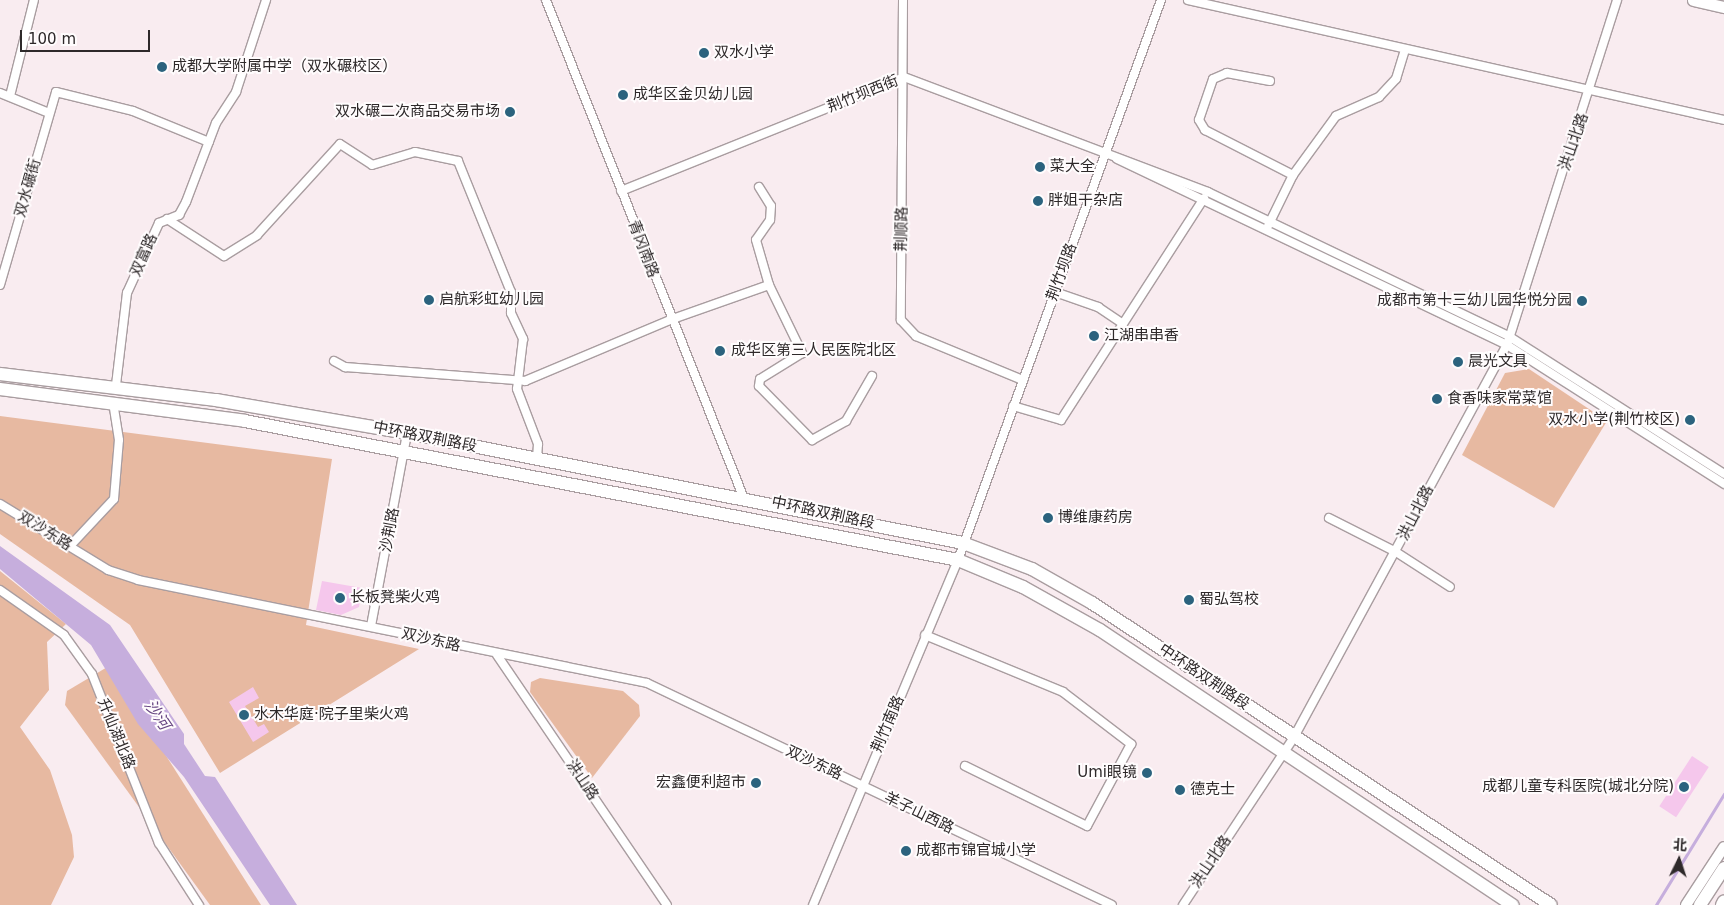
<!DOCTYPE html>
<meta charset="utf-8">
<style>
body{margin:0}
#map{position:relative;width:1724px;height:905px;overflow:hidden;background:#f9ecf0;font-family:"DejaVu Sans","Noto Sans SC",sans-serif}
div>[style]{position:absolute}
.green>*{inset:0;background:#e7b9a1}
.water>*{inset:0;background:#c6aedd}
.stream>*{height:2.5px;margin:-1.25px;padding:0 1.25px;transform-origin:1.25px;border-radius:1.25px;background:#c6aedd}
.building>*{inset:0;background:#f5c7ec;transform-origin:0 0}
.roads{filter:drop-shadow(1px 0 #a99da0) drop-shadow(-1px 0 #a99da0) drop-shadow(0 1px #a99da0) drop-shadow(0 -1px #a99da0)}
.minor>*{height:8px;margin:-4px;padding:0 4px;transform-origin:4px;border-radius:4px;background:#fff}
.tertiary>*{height:10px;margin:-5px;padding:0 5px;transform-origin:5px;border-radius:5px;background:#fff}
.secondary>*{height:11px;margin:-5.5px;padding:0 5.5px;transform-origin:5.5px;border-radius:5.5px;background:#fff}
.primary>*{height:12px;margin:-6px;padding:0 6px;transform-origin:6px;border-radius:6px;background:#fff}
.dots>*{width:14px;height:14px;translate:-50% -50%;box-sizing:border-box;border:2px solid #fffcfd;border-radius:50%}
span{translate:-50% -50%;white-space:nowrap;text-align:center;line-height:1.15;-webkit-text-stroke:4px #fffcfd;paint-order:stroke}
.poi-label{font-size:15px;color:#2e292a}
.left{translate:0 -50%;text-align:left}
.right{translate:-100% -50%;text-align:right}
.street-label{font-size:15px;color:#2e292a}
.water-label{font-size:16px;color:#674682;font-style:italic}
.north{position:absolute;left:1654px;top:835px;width:50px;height:50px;-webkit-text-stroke:4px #fffcfd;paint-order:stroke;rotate:4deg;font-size:14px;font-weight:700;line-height:20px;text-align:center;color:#2e292a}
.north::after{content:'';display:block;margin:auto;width:18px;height:22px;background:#2e292a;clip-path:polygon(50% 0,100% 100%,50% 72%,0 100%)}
.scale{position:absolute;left:20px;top:30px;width:130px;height:22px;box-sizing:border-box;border:2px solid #2e292a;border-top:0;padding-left:6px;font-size:15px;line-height:18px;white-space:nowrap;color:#2e292a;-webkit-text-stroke:4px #fffcfd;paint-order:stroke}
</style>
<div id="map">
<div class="green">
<i style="clip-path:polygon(1529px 369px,1607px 421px,1554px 508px,1462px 455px,1505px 373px)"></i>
<i style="clip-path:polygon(0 416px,332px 459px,306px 625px,419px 649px,220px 773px,130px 625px,0 534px)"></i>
<i style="clip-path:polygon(0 571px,66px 624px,47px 642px,49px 690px,20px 727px,50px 770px,72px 835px,74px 857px,51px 905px,0 905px)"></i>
<i style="clip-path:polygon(109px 666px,261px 905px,210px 905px,65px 705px,67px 691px)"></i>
<i style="clip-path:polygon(540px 678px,623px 691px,639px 705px,640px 716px,592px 778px,530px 692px,531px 682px)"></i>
</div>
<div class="water">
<i style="clip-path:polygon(0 546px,110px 625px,184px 734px,184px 744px,205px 776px,215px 777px,297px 905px,270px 905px,184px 777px,138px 724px,91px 645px,0 569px)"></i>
</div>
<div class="stream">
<i style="left:1656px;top:905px;width:130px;rotate:-58.5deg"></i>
</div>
<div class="building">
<i style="clip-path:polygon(322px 581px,362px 588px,359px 607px,341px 615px,316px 610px)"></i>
<i style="clip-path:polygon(253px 687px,259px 698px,245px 706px,258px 727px,264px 724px,269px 732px,253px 742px,229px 702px)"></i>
<i style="left:1692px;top:756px;width:20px;height:60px;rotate:33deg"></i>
</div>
<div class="roads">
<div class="minor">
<i style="left:546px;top:0;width:534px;rotate:68.34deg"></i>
<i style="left:903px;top:0;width:320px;rotate:90.4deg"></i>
<i style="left:901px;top:320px;width:22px;rotate:47deg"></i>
<i style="left:916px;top:336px;width:116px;rotate:22.4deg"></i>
<i style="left:1188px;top:0;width:549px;rotate:12.62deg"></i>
<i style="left:1270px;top:81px;width:44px;rotate:-169.5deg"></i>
<i style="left:1227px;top:73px;width:15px;rotate:157deg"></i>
<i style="left:1213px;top:79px;width:43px;rotate:108.9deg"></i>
<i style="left:1199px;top:120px;width:12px;rotate:59deg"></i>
<i style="left:1205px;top:130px;width:99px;rotate:27.1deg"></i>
<i style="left:0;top:93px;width:53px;rotate:22.2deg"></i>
<i style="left:10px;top:96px;width:99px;rotate:-76deg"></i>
<i style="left:1117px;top:159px;width:432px;rotate:25.5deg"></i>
<i style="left:1507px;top:345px;width:258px;rotate:32.6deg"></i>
<i style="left:759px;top:187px;width:22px;rotate:58deg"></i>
<i style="left:771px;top:206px;width:14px;rotate:94deg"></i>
<i style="left:770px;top:220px;width:24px;rotate:125deg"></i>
<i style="left:756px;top:240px;width:47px;rotate:73.9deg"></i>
<i style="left:769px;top:285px;width:76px;rotate:64.1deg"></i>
<i style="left:802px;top:353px;width:49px;rotate:148.2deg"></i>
<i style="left:760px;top:379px;width:7px;rotate:98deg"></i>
<i style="left:759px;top:386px;width:76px;rotate:45.5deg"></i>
<i style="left:812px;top:440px;width:39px;rotate:-29deg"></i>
<i style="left:846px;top:421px;width:52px;rotate:-60deg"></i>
<i style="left:621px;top:191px;width:305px;rotate:-21.9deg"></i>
<i style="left:904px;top:77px;width:325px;rotate:20.7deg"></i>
<i style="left:1208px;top:192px;width:335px;rotate:25.6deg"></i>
<i style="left:1510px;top:337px;width:254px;rotate:32.6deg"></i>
<i style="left:167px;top:219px;width:68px;rotate:33deg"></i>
<i style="left:224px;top:256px;width:39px;rotate:-32deg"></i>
<i style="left:257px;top:235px;width:123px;rotate:-47.6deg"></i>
<i style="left:340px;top:144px;width:38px;rotate:33deg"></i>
<i style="left:372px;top:165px;width:45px;rotate:-16.8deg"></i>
<i style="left:415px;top:152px;width:44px;rotate:11.8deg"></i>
<i style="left:458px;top:161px;width:141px;rotate:68deg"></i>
<i style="left:511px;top:292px;width:21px;rotate:90deg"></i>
<i style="left:511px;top:313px;width:29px;rotate:65deg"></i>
<i style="left:523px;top:339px;width:50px;rotate:96.8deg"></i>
<i style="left:517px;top:389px;width:59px;rotate:69.1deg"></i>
<i style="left:538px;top:444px;width:15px;rotate:94deg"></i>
<i style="left:1268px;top:226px;width:57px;rotate:-63.9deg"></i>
<i style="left:1293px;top:175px;width:73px;rotate:-53.9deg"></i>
<i style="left:1336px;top:116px;width:47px;rotate:-23.8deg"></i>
<i style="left:1379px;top:97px;width:25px;rotate:-47deg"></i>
<i style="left:1396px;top:79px;width:30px;rotate:-73deg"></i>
<i style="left:0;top:285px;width:201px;rotate:-73.8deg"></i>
<i style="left:56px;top:92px;width:79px;rotate:13.9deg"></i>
<i style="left:133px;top:111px;width:82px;rotate:22.2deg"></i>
<i style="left:1055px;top:292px;width:46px;rotate:19.2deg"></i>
<i style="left:1098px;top:307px;width:30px;rotate:34deg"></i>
<i style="left:334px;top:361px;width:13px;rotate:29deg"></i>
<i style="left:345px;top:367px;width:181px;rotate:4.4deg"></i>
<i style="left:525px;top:381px;width:157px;rotate:-22.8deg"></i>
<i style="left:670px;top:320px;width:105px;rotate:-19.5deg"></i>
<i style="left:116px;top:385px;width:93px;rotate:-83.2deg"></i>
<i style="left:127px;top:293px;width:77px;rotate:-65.4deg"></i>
<i style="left:159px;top:223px;width:22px;rotate:-22deg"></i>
<i style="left:179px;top:215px;width:15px;rotate:-62deg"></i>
<i style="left:186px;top:202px;width:85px;rotate:-69.2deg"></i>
<i style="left:216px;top:123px;width:37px;rotate:-57deg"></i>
<i style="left:236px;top:92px;width:97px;rotate:-71.9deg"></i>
<i style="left:1013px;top:406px;width:50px;rotate:16.3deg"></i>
<i style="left:1061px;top:420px;width:264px;rotate:-57.2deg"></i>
<i style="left:0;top:504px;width:127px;rotate:31.4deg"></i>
<i style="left:108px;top:570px;width:32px;rotate:18deg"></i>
<i style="left:138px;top:580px;width:519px;rotate:11.44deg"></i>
<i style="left:647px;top:683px;width:515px;rotate:25.52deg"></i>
<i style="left:1329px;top:518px;width:75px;rotate:26.9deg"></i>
<i style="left:1396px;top:552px;width:64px;rotate:32.9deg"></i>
<i style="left:70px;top:546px;width:64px;rotate:-46.9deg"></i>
<i style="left:114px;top:499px;width:59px;rotate:-85.2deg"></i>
<i style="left:119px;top:440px;width:38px;rotate:-99deg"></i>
<i style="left:0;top:590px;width:78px;rotate:35.1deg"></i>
<i style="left:64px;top:635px;width:48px;rotate:54.3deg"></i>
<i style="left:92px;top:674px;width:182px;rotate:68.4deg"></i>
<i style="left:159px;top:843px;width:74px;rotate:57.2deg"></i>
<i style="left:371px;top:626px;width:196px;rotate:-79.4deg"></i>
<i style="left:925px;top:635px;width:149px;rotate:22.4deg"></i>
<i style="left:1063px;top:692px;width:86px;rotate:37.4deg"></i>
<i style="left:1131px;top:744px;width:93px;rotate:118.2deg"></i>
<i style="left:1087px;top:826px;width:136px;rotate:-153.8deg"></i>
<i style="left:497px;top:655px;width:302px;rotate:55.8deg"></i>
<i style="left:813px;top:905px;width:374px;rotate:-67.2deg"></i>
<i style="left:958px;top:560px;width:596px;rotate:-70.07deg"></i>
<i style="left:1183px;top:905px;width:201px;rotate:-56.5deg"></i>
<i style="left:1294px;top:737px;width:446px;rotate:-61.5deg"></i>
<i style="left:1507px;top:345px;width:362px;rotate:-72.3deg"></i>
</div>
<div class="tertiary">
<i style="left:1686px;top:905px;width:69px;rotate:-56.8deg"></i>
</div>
<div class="secondary">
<i style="left:1693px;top:0;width:32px;rotate:13deg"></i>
</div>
<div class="primary">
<i style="left:0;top:374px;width:218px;rotate:6.9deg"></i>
<i style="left:216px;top:400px;width:194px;rotate:9.8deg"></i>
<i style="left:407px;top:433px;width:567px;rotate:11.19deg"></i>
<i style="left:963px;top:543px;width:74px;rotate:20.6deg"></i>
<i style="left:1032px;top:569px;width:69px;rotate:29.5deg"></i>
<i style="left:1092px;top:603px;width:549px;rotate:33.34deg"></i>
<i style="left:0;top:389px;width:247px;rotate:7.4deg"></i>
<i style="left:245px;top:421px;width:726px;rotate:11.03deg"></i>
<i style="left:958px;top:560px;width:70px;rotate:22.6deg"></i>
<i style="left:1023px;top:587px;width:88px;rotate:29.2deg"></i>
<i style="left:1100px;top:630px;width:496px;rotate:33.7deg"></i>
<i style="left:1700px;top:905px;width:44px;rotate:-57deg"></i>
<i style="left:1722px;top:905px;width:4px;rotate:-63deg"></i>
</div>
</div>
<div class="dots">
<i style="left:704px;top:53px;background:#2c637e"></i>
<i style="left:162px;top:67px;background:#2c637e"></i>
<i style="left:623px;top:95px;background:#2c637e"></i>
<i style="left:510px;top:112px;background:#2c637e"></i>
<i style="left:1040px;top:167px;background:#2c637e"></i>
<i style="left:1038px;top:201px;background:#2c637e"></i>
<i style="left:429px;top:300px;background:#2c637e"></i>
<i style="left:1582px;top:301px;background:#2c637e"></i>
<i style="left:1094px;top:336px;background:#2c637e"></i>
<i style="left:720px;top:351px;background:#2c637e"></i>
<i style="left:1458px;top:362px;background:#2c637e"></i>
<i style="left:1437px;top:399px;background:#2c637e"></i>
<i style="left:1690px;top:420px;background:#2c637e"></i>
<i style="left:1048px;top:518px;background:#2c637e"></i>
<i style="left:340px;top:598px;background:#2c637e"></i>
<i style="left:1189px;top:600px;background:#2c637e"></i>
<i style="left:244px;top:715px;background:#2c637e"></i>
<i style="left:1147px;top:773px;background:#2c637e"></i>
<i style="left:756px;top:783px;background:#2c637e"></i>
<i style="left:1684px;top:787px;background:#2c637e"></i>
<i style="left:1180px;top:790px;background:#2c637e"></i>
<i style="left:906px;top:851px;background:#2c637e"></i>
</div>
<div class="poi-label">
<span class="left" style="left:714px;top:53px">双水小学</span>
<span class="left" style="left:172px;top:67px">成都大学附属中学（双水碾校区）</span>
<span class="left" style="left:633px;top:95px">成华区金贝幼儿园</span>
<span class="right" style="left:500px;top:112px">双水碾二次商品交易市场</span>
<span class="left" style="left:1050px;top:167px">菜大全</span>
<span class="left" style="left:1048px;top:201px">胖姐干杂店</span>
<span class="left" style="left:439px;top:300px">启航彩虹幼儿园</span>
<span class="right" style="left:1572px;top:301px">成都市第十三幼儿园华悦分园</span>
<span class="left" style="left:1104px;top:336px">江湖串串香</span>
<span class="left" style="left:731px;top:351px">成华区第三人民医院北区</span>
<span class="left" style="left:1468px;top:362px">晨光文具</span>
<span class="left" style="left:1447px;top:399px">食香味家常菜馆</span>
<span class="right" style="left:1680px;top:420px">双水小学(荆竹校区)</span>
<span class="left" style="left:1058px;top:518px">博维康药房</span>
<span class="left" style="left:350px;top:598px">长板凳柴火鸡</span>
<span class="left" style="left:1199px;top:600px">蜀弘驾校</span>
<span class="left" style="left:254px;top:715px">水木华庭·院子里柴火鸡</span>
<span class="right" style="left:1137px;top:773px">Umi眼镜</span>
<span class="right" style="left:746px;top:783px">宏鑫便利超市</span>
<span class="right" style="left:1674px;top:787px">成都儿童专科医院(城北分院)</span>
<span class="left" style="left:1190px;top:790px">德克士</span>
<span class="left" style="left:916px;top:851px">成都市锦官城小学</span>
</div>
<div class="street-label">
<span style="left:863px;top:94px;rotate:-22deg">荆竹坝西街</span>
<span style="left:1574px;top:142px;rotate:-71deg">洪山北路</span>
<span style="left:28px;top:188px;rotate:-74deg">双水碾街</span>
<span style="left:902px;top:229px;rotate:-89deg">荆顺路</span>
<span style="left:643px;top:249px;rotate:69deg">青冈南路</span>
<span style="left:144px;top:255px;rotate:-66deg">双富路</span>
<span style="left:1062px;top:272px;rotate:-70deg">荆竹坝路</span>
<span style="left:425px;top:437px;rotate:11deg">中环路双荆路段</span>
<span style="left:823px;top:513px;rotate:12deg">中环路双荆路段</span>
<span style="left:1416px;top:513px;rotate:-63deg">洪山北路</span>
<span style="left:390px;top:530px;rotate:-79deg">沙荆路</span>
<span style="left:45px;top:531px;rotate:32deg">双沙东路</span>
<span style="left:431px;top:640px;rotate:13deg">双沙东路</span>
<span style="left:1204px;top:677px;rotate:34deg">中环路双荆路段</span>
<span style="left:888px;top:724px;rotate:-67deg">荆竹南路</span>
<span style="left:116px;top:734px;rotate:68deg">升仙湖北路</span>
<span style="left:814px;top:763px;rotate:25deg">双沙东路</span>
<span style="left:582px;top:780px;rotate:56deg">洪山路</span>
<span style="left:919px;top:813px;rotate:26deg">羊子山西路</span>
<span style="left:1211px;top:862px;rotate:-56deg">洪山北路</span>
</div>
<div class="water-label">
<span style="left:157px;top:715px;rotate:56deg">沙河</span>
</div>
<div class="north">北</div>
<div class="scale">100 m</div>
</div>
